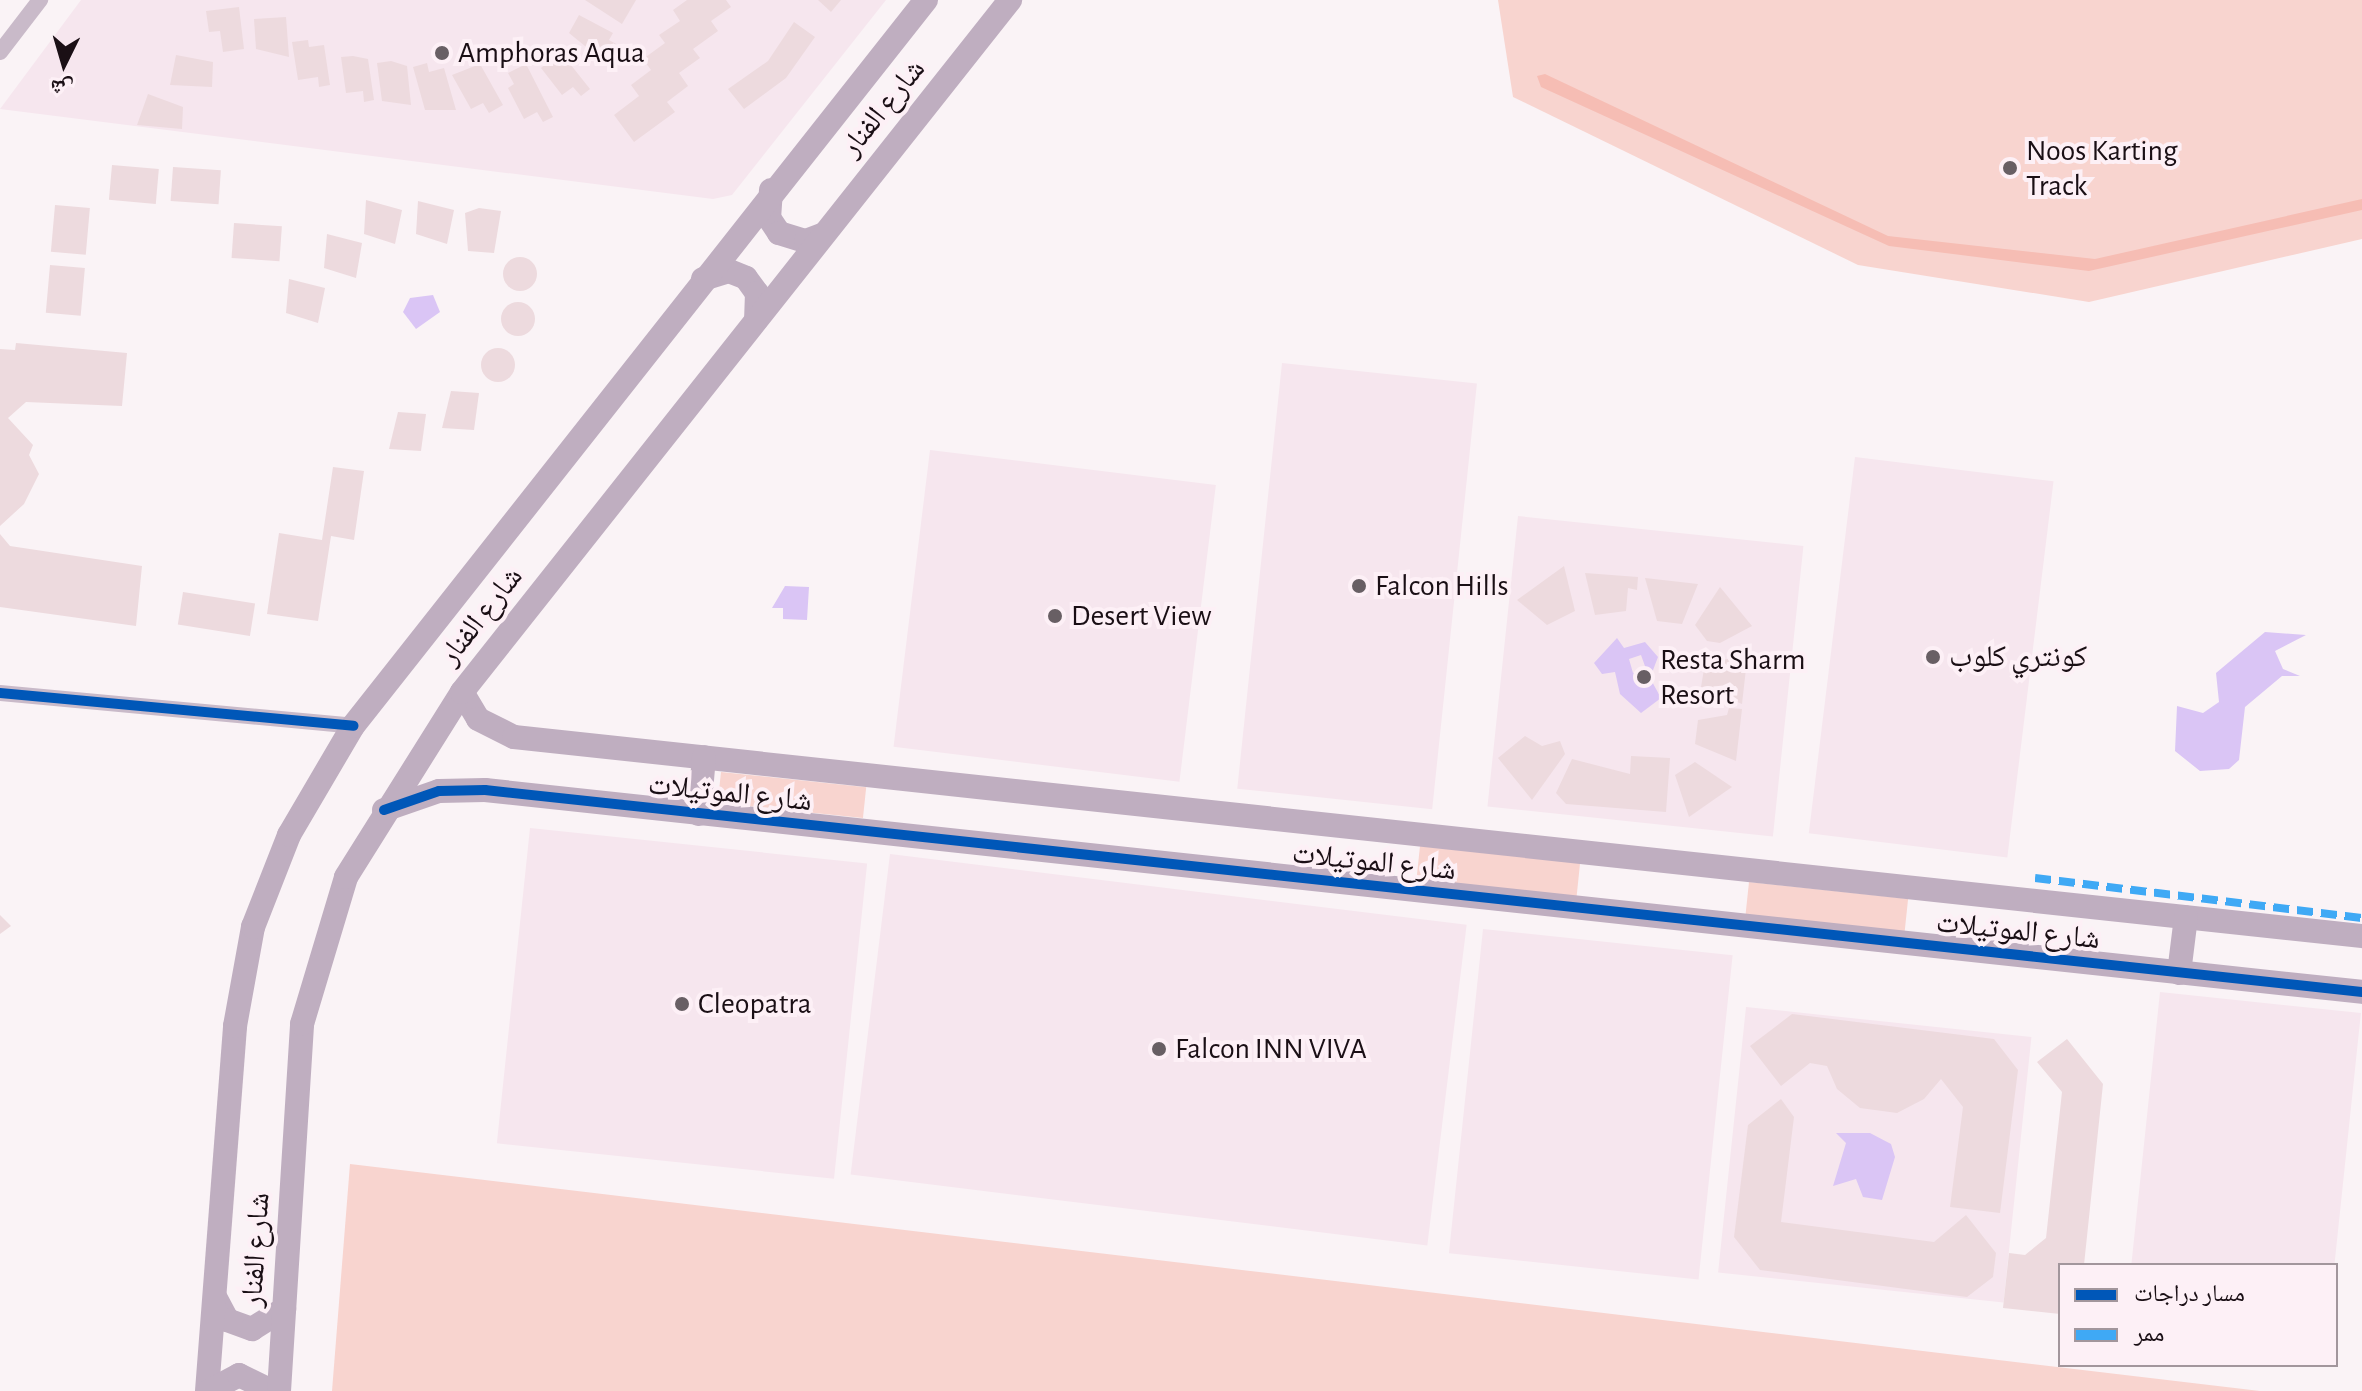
<!DOCTYPE html>
<meta charset="utf-8">
<style>
body{margin:0}
#map{position:relative;width:2362px;height:1391px;overflow:hidden;background:#faf3f6;font-family:"Alegreya Sans","Noto Naskh Arabic",sans-serif}
div>[style]{position:absolute}
.built>*{inset:0;background:#f6e6ee;transform-origin:0 0}
.green>*{inset:0;background:#f8d4cf;transform-origin:0 0}
.forest>*{inset:0;background:#f6bdb4}
.water>*{inset:0;background:#dac5f5}
.building>*{inset:0;background:#eddade;transform-origin:0 0}
.round{border-radius:50%}
.street>*{height:16px;margin:-8px;padding:0 8px;transform-origin:8px;border-radius:8px;background:#c9bac9}
.secondary>*{height:24px;margin:-12px;padding:0 12px;transform-origin:12px;border-radius:12px;background:#bfaec0}
.quiet>*{height:8px;margin-top:-4px;transform-origin:0;background:repeating-linear-gradient(90deg,#3fa9f5 0 16px,transparent 0 24px)}
.cycleway>*{height:10px;margin:-5px;padding:0 5px;transform-origin:5px;border-radius:5px;background:#0057b8}
.dots>*{width:22px;height:22px;translate:-50% -50%;box-sizing:border-box;border:4px solid #fdf0f6;border-radius:50%}
span{translate:-50% -50%;white-space:nowrap;text-align:center;line-height:1.15;-webkit-text-stroke:8px #fdf0f6;paint-order:stroke}
.poi-label{font-size:30px;color:#1a0f15}
.left{translate:0 -50%;text-align:left}
.street-label{font-size:30px;color:#1a0f15}
.legend{position:absolute;left:2058px;top:1263px;width:280px;height:104px;box-sizing:border-box;background:#fdf0f6;border:2px solid #a2969c;margin:0;padding:10px 14px;list-style:none;font-size:24px;color:#1a0f15}
.legend li{display:flex;align-items:center;gap:16px;height:40px}
.legend b{width:40px;border:2px solid #a2969c}
.north{position:absolute;left:24px;top:24px;width:80px;height:80px;-webkit-text-stroke:6px #fdf0f6;paint-order:stroke;rotate:185deg;font-size:22px;font-weight:700;line-height:32px;text-align:center;color:#1a0f15}
.north::after{content:'';display:block;margin:auto;width:28px;height:36px;background:#1a0f15;clip-path:polygon(50% 0,100% 100%,50% 72%,0 100%)}
</style>
<div id="map">
<div class="built">
<i style="clip-path:polygon(81px 0,886px 0,732px 195px,713px 199px,0 109px)"></i>
<i style="left:1282px;top:363px;width:196px;height:428px;rotate:6deg"></i>
<i style="left:930px;top:450px;width:288px;height:299px;rotate:7deg"></i>
<i style="left:1855px;top:457px;width:200px;height:379px;rotate:7deg"></i>
<i style="left:1518px;top:516px;width:287px;height:292px;rotate:6deg"></i>
<i style="left:530px;top:828px;width:339px;height:317px;rotate:6deg"></i>
<i style="left:890px;top:854px;width:581px;height:323px;rotate:7deg"></i>
<i style="left:1483px;top:929px;width:251px;height:326px;rotate:6deg"></i>
<i style="left:2160px;top:992px;width:202px;height:275px;rotate:6deg"></i>
<i style="left:1746px;top:1007px;width:287px;height:267px;rotate:6deg"></i>
</div>
<div class="green">
<i style="clip-path:polygon(1498px 0,2362px 0,2362px 239px,2089px 302px,1858px 265px,1513px 97px)"></i>
<i style="left:721px;top:772px;width:146px;height:31px;rotate:6deg"></i>
<i style="left:1420px;top:846px;width:161px;height:34px;rotate:6deg"></i>
<i style="left:1749px;top:882px;width:160px;height:34px;rotate:6deg"></i>
<i style="clip-path:polygon(350px 1164px,2260px 1391px,332px 1391px)"></i>
</div>
<div class="forest">
<i style="clip-path:polygon(1545px 74px,1888px 236px,2095px 259px,2362px 199px,2362px 210px,2089px 271px,1889px 246px,1541px 87px,1537px 76px)"></i>
</div>
<div class="water">
<i style="clip-path:polygon(433px 295px,440px 312px,416px 329px,403px 312px,410px 298px)"></i>
<i style="clip-path:polygon(785px 586px,809px 587px,807px 620px,783px 619px,783px 608px,772px 608px)"></i>
<i style="clip-path:polygon(2265px 632px,2306px 635px,2275px 651px,2283px 669px,2300px 676px,2282px 676px,2245px 707px,2239px 760px,2229px 769px,2200px 771px,2175px 751px,2177px 706px,2203px 713px,2219px 702px,2216px 673px)"></i>
<i style="clip-path:polygon(evenodd,1617px 638px,1624px 648px,1645px 642px,1658px 657px,1650px 678px,1661px 698px,1641px 713px,1620px 694px,1615px 672px,1602px 674px,1594px 663px,1617px 638px,1641px 655px,1646px 669px,1633px 673px,1629px 659px,1641px 655px)"></i>
<i style="clip-path:polygon(1836px 1133px,1870px 1133px,1891px 1144px,1895px 1157px,1882px 1200px,1863px 1197px,1856px 1179px,1833px 1186px,1846px 1143px)"></i>
</div>
<div class="building">
<i style="clip-path:polygon(585px 0,636px 0,622px 24px)"></i>
<i style="clip-path:polygon(687px 0,726px 0,731px 7px,711px 21px,718px 31px,693px 49px,700px 58px,679px 73px,688px 86px,667px 102px,675px 112px,634px 142px,614px 115px,639px 96px,631px 85px,651px 70px,643px 59px,665px 43px,659px 35px,680px 21px,673px 10px)"></i>
<i style="clip-path:polygon(818px 0,841px 0,831px 12px)"></i>
<i style="clip-path:polygon(239px 7px,244px 49px,223px 52px,220px 31px,209px 32px,206px 11px)"></i>
<i style="clip-path:polygon(579px 15px,613px 33px,609px 40px,618px 45px,607px 64px,569px 33px)"></i>
<i style="clip-path:polygon(286px 17px,289px 57px,256px 49px,254px 19px)"></i>
<i style="clip-path:polygon(794px 22px,815px 37px,786px 78px,744px 109px,728px 89px,768px 61px)"></i>
<i style="clip-path:polygon(308px 40px,309px 47px,324px 45px,330px 85px,319px 87px,318px 77px,298px 80px,292px 42px)"></i>
<i style="clip-path:polygon(555px 45px,590px 89px,581px 96px,573px 87px,562px 95px,541px 68px,548px 62px,542px 55px)"></i>
<i style="clip-path:polygon(176px 55px,213px 62px,212px 87px,170px 85px)"></i>
<i style="clip-path:polygon(353px 56px,368px 59px,374px 100px,364px 102px,363px 91px,346px 93px,341px 57px)"></i>
<i style="clip-path:polygon(391px 61px,407px 66px,411px 105px,382px 101px,377px 63px)"></i>
<i style="clip-path:polygon(427px 63px,429px 72px,444px 68px,456px 110px,425px 110px,413px 67px)"></i>
<i style="clip-path:polygon(480px 64px,503px 105px,489px 113px,483px 103px,471px 109px,452px 75px)"></i>
<i style="clip-path:polygon(526px 64px,553px 117px,543px 122px,537px 112px,524px 119px,508px 88px,514px 84px,508px 73px)"></i>
<i style="clip-path:polygon(148px 94px,183px 107px,182px 129px,137px 125px)"></i>
<i style="left:112px;top:165px;width:47px;height:35px;rotate:5deg"></i>
<i style="left:173px;top:167px;width:48px;height:34px;rotate:4deg"></i>
<i style="clip-path:polygon(366px 200px,402px 210px,395px 244px,364px 234px)"></i>
<i style="clip-path:polygon(418px 201px,454px 210px,447px 244px,416px 234px)"></i>
<i style="left:55px;top:205px;width:35px;height:47px;rotate:5deg"></i>
<i style="clip-path:polygon(479px 208px,501px 211px,494px 253px,468px 251px,465px 213px)"></i>
<i style="left:234px;top:223px;width:48px;height:35px;rotate:4deg"></i>
<i style="clip-path:polygon(327px 234px,362px 243px,356px 278px,324px 268px)"></i>
<i class="round" style="left:503px;top:257px;width:34px;height:34px"></i>
<i style="left:50px;top:265px;width:35px;height:48px;rotate:5deg"></i>
<i style="clip-path:polygon(289px 279px,325px 288px,318px 323px,286px 313px)"></i>
<i class="round" style="left:501px;top:302px;width:34px;height:34px"></i>
<i style="clip-path:polygon(16px 343px,127px 353px,122px 406px,26px 402px,8px 418px,33px 445px,29px 455px,39px 474px,24px 504px,0 526px,0 349px,15px 350px)"></i>
<i class="round" style="left:481px;top:348px;width:34px;height:34px"></i>
<i style="clip-path:polygon(451px 391px,479px 393px,474px 430px,442px 428px)"></i>
<i style="clip-path:polygon(398px 412px,426px 414px,421px 451px,389px 449px)"></i>
<i style="clip-path:polygon(333px 467px,364px 471px,354px 540px,331px 536px,318px 621px,267px 614px,279px 533px,322px 540px)"></i>
<i style="clip-path:polygon(0 534px,10px 546px,142px 566px,136px 626px,0 607px)"></i>
<i style="clip-path:polygon(1564px 566px,1575px 611px,1547px 625px,1517px 600px)"></i>
<i style="clip-path:polygon(1585px 573px,1638px 577px,1637px 590px,1628px 588px,1626px 611px,1595px 615px)"></i>
<i style="clip-path:polygon(1645px 578px,1698px 584px,1682px 624px,1657px 621px)"></i>
<i style="clip-path:polygon(1720px 587px,1752px 626px,1720px 643px,1707px 641px,1695px 625px)"></i>
<i style="left:183px;top:592px;width:73px;height:33px;rotate:9deg"></i>
<i style="clip-path:polygon(1735px 651px,1748px 651px,1742px 704px,1701px 687px,1705px 663px,1733px 658px)"></i>
<i style="clip-path:polygon(1729px 708px,1742px 709px,1736px 761px,1695px 744px,1698px 720px,1727px 715px)"></i>
<i style="clip-path:polygon(1525px 736px,1542px 746px,1560px 741px,1565px 754px,1532px 800px,1498px 758px)"></i>
<i style="clip-path:polygon(1631px 756px,1670px 758px,1666px 812px,1566px 804px,1556px 793px,1572px 759px,1630px 774px)"></i>
<i style="clip-path:polygon(1695px 762px,1732px 787px,1689px 817px,1675px 775px)"></i>
<i style="clip-path:polygon(0 915px,11px 926px,0 934px)"></i>
<i style="clip-path:polygon(1792px 1014px,1994px 1039px,2018px 1070px,2000px 1213px,1950px 1207px,1963px 1107px,1941px 1079px,1924px 1099px,1897px 1113px,1860px 1108px,1837px 1089px,1827px 1066px,1810px 1063px,1781px 1086px,1750px 1046px)"></i>
<i style="clip-path:polygon(2067px 1039px,2103px 1084px,2084px 1265px,2060px 1265px,2060px 1314px,2003px 1308px,2009px 1253px,2025px 1255px,2046px 1238px,2062px 1092px,2037px 1062px)"></i>
<i style="clip-path:polygon(1781px 1099px,1794px 1117px,1781px 1222px,1934px 1242px,1966px 1215px,1996px 1253px,1993px 1277px,1967px 1297px,1760px 1270px,1734px 1237px,1748px 1125px)"></i>
</div>
<div class="street">
<i style="left:0;top:52px;width:66px;rotate:-52.4deg"></i>
<i style="left:0;top:693px;width:355px;rotate:5.3deg"></i>
</div>
<div class="secondary">
<i style="left:771px;top:190px;width:28px;rotate:94deg"></i>
<i style="left:769px;top:218px;width:18px;rotate:56deg"></i>
<i style="left:779px;top:233px;width:28px;rotate:17deg"></i>
<i style="left:806px;top:241px;width:19px;rotate:-21deg"></i>
<i style="left:703px;top:279px;width:27px;rotate:-17deg"></i>
<i style="left:729px;top:271px;width:18px;rotate:22deg"></i>
<i style="left:746px;top:278px;width:19px;rotate:54deg"></i>
<i style="left:757px;top:293px;width:27px;rotate:92deg"></i>
<i style="left:462px;top:692px;width:31px;rotate:59deg"></i>
<i style="left:478px;top:719px;width:40px;rotate:26.6deg"></i>
<i style="left:514px;top:737px;width:1859px;rotate:6.15deg"></i>
<i style="left:384px;top:810px;width:58px;rotate:-19.1deg"></i>
<i style="left:439px;top:791px;width:46px;rotate:-1.2deg"></i>
<i style="left:485px;top:790px;width:1888px;rotate:6.14deg"></i>
<i style="left:699px;top:814px;width:57px;rotate:-85deg"></i>
<i style="left:2179px;top:973px;width:56px;rotate:-82.9deg"></i>
<i style="left:215px;top:1297px;width:26px;rotate:62deg"></i>
<i style="left:227px;top:1320px;width:27px;rotate:20deg"></i>
<i style="left:252px;top:1329px;width:38px;rotate:-32deg"></i>
<i style="left:207px;top:1391px;width:366px;rotate:-85.6deg"></i>
<i style="left:235px;top:1026px;width:101px;rotate:-79.7deg"></i>
<i style="left:253px;top:927px;width:99px;rotate:-68.6deg"></i>
<i style="left:289px;top:835px;width:126px;rotate:-59.6deg"></i>
<i style="left:353px;top:726px;width:925px;rotate:-51.72deg"></i>
<i style="left:209px;top:1391px;width:34px;rotate:-28deg"></i>
<i style="left:239px;top:1375px;width:37px;rotate:26deg"></i>
<i style="left:279px;top:1391px;width:368px;rotate:-86.4deg"></i>
<i style="left:302px;top:1024px;width:153px;rotate:-73.3deg"></i>
<i style="left:346px;top:877px;width:218px;rotate:-57.9deg"></i>
<i style="left:462px;top:692px;width:883px;rotate:-51.62deg"></i>
</div>
<div class="quiet">
<i style="left:2035px;top:878px;width:329px;rotate:7deg"></i>
</div>
<div class="cycleway">
<i style="left:0;top:693px;width:355px;rotate:5.3deg"></i>
<i style="left:384px;top:810px;width:58px;rotate:-19.1deg"></i>
<i style="left:439px;top:791px;width:46px;rotate:-1.2deg"></i>
<i style="left:485px;top:790px;width:1888px;rotate:6.14deg"></i>
</div>
<div class="dots">
<i style="left:442px;top:53px;background:#685f64"></i>
<i style="left:2010px;top:168px;background:#685f64"></i>
<i style="left:1359px;top:586px;background:#685f64"></i>
<i style="left:1055px;top:616px;background:#685f64"></i>
<i style="left:1933px;top:657px;background:#685f64"></i>
<i style="left:1644px;top:677px;background:#685f64"></i>
<i style="left:682px;top:1004px;background:#685f64"></i>
<i style="left:1159px;top:1049px;background:#685f64"></i>
</div>
<div class="poi-label">
<span class="left" style="left:458px;top:53px">Amphoras Aqua</span>
<span class="left" style="left:2026px;top:168px">Noos Karting<br>Track</span>
<span class="left" style="left:1375px;top:586px">Falcon Hills</span>
<span class="left" style="left:1071px;top:616px">Desert View</span>
<span class="left" style="left:1949px;top:657px">كونتري كلوب</span>
<span class="left" style="left:1660px;top:677px">Resta Sharm<br>Resort</span>
<span class="left" style="left:698px;top:1004px">Cleopatra</span>
<span class="left" style="left:1175px;top:1049px">Falcon INN VIVA</span>
</div>
<div class="street-label">
<span style="left:883px;top:108px;rotate:-51deg">شارع الفنار</span>
<span style="left:481px;top:616px;rotate:-52deg">شارع الفنار</span>
<span style="left:730px;top:793px;rotate:6deg">شارع الموتيلات</span>
<span style="left:1374px;top:862px;rotate:6deg">شارع الموتيلات</span>
<span style="left:2018px;top:931px;rotate:6deg">شارع الموتيلات</span>
<span style="left:256px;top:1250px;rotate:-86deg">شارع الفنار</span>
</div>
<ul class="legend">
<li><b style="height:10px;background:#0057b8"></b>مسار دراجات</li>
<li><b style="height:10px;background:#3fa9f5"></b>ممر</li>
</ul>
<div class="north">ش</div>
</div>
